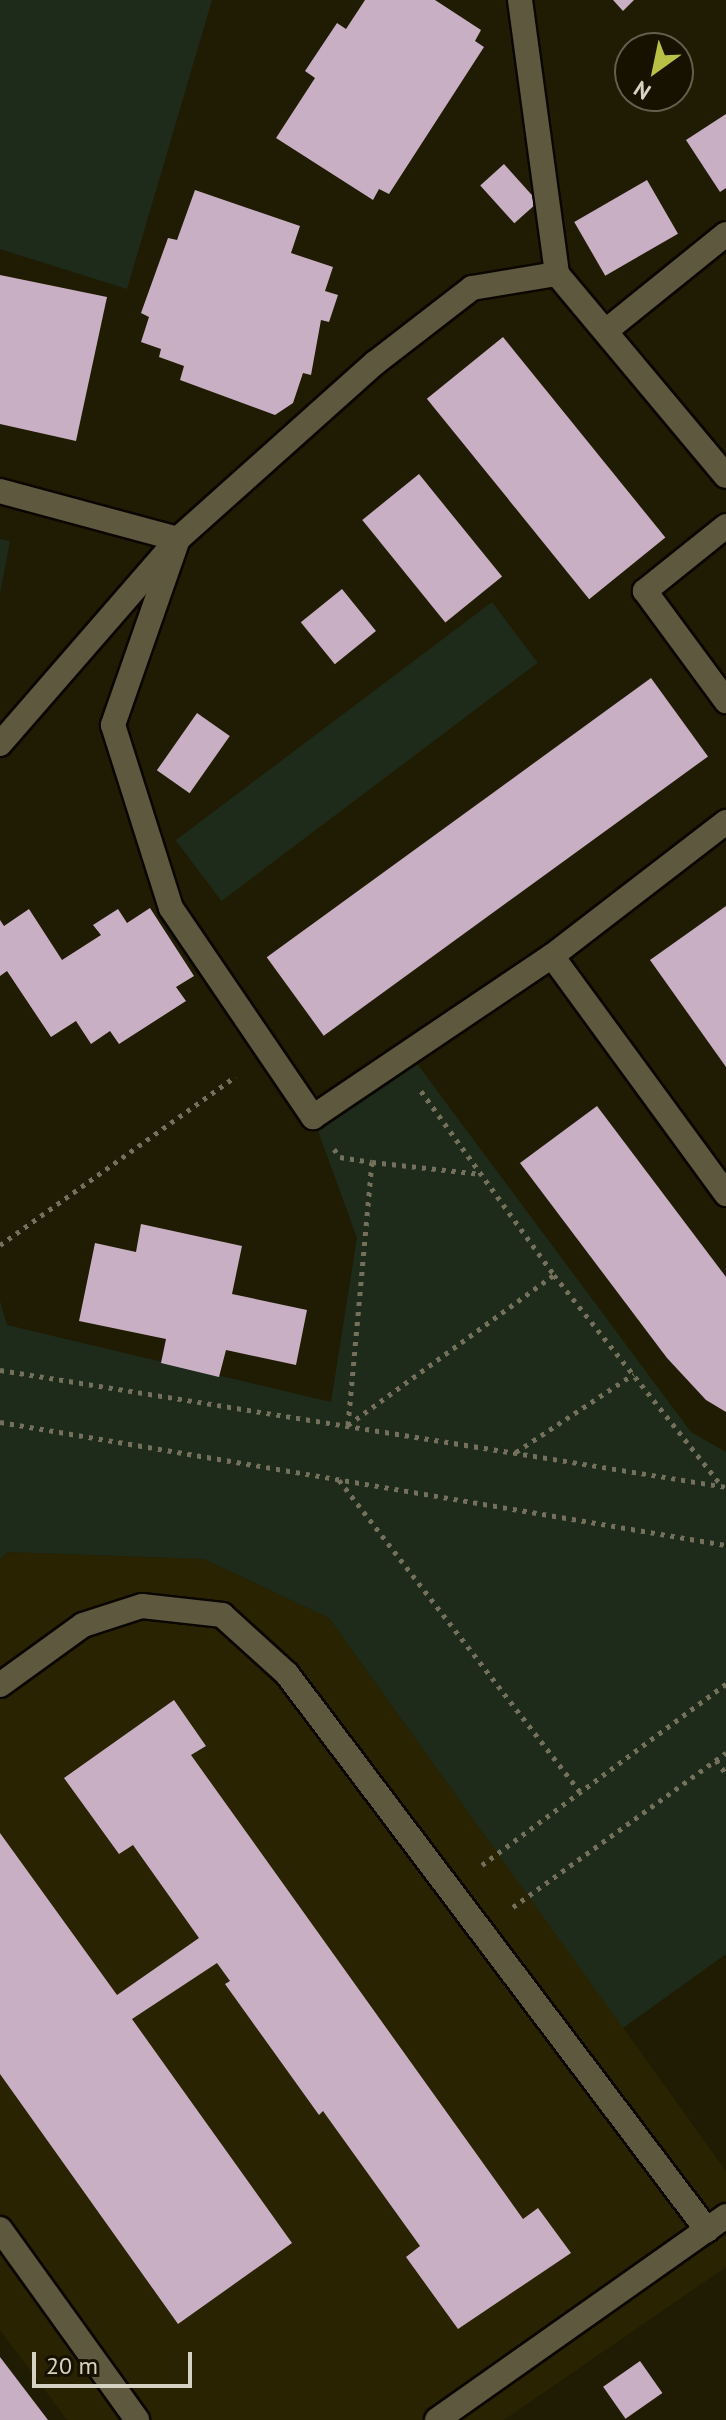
<!DOCTYPE html>
<style>
body{margin:0}
#map{position:relative;width:726px;height:2420px;overflow:hidden;background:#201b03;font-family:"PT Sans",sans-serif}
div>[style]{position:absolute}
.built>*{inset:0;background:#292302}
.green>*{inset:0;background:#1e2b1b;transform-origin:0 0}
.building>*{inset:0;background:#c8afc3;transform-origin:0 0}
.path>*{height:5px;margin-top:-2.5px;transform-origin:0;background:repeating-linear-gradient(90deg,#74705c 0 4px,transparent 0 10px)}
.roads{filter:drop-shadow(2px 0 #0a0600) drop-shadow(-2px 0 #0a0600) drop-shadow(0 2px #0a0600) drop-shadow(0 -2px #0a0600)}
.lane>*{height:24px;margin:-12px;padding:0 12px;transform-origin:12px;border-radius:12px;background:#5e583e}
span{translate:-50% -50%;white-space:nowrap;text-align:center;line-height:1.15;-webkit-text-stroke:8px #171200;paint-order:stroke}
.north{position:absolute;left:614px;top:32px;width:80px;height:80px;box-sizing:border-box;background:#171200;border:2px solid #635f4e;border-radius:50%;rotate:213deg;font-size:22px;font-weight:700;line-height:32px;text-align:center;color:#d5d2c4}
.north::after{content:'';display:block;margin:auto;width:28px;height:36px;background:#b9c046;clip-path:polygon(50% 0,100% 100%,50% 72%,0 100%)}
.scale{position:absolute;left:32px;top:2352px;width:160px;height:36px;box-sizing:border-box;border:4px solid #d5d2c4;border-top:0;padding-left:10px;font-size:24px;line-height:28px;white-space:nowrap;color:#d5d2c4;-webkit-text-stroke:6px #171200;paint-order:stroke}
</style>
<div id="map">
<div class="built">
<i style="clip-path:polygon(8px 1552px,204px 1559px,329px 1618px,726px 2171px,726px 2267px,504px 2420px,67px 2420px,0 2330px,0 1559px)"></i>
</div>
<div class="green">
<i style="clip-path:polygon(0 0,212px 0,127px 289px,0 249px)"></i>
<i style="clip-path:polygon(0 539px,10px 541px,0 593px)"></i>
<i style="left:492px;top:602px;width:76px;height:396px;rotate:53deg"></i>
<i style="clip-path:polygon(409px 1053px,691px 1432px,726px 1452px,726px 1954px,623px 2028px,329px 1618px,204px 1559px,8px 1552px,0 1559px,0 1301px,7px 1325px,331px 1402px,357px 1238px,313px 1117px)"></i>
</div>
<div class="building">
<i style="clip-path:polygon(365px 0,435px 0,481px 30px,475px 41px,484px 47px,389px 194px,379px 189px,373px 200px,276px 138px,315px 78px,305px 71px,337px 23px,346px 29px)"></i>
<i style="clip-path:polygon(613px 0,634px 0,623px 11px)"></i>
<i style="clip-path:polygon(726px 114px,726px 188px,720px 192px,686px 140px)"></i>
<i style="left:504px;top:164px;width:51px;height:32px;rotate:48deg"></i>
<i style="left:647px;top:180px;width:62px;height:84px;rotate:60deg"></i>
<i style="clip-path:polygon(195px 190px,300px 226px,291px 253px,333px 267px,325px 291px,338px 295px,329px 322px,321px 320px,311px 375px,303px 373px,293px 403px,275px 415px,180px 380px,184px 366px,159px 357px,161px 349px,141px 342px,149px 317px,141px 313px,168px 238px,177px 240px)"></i>
<i style="clip-path:polygon(0 275px,107px 297px,76px 441px,0 424px)"></i>
<i style="left:503px;top:337px;width:258px;height:98px;rotate:51deg"></i>
<i style="left:419px;top:474px;width:132px;height:73px;rotate:51deg"></i>
<i style="left:342px;top:589px;width:54px;height:53px;rotate:51deg"></i>
<i style="left:651px;top:678px;width:97px;height:475px;rotate:54deg"></i>
<i style="left:197px;top:713px;width:40px;height:70px;rotate:35deg"></i>
<i style="clip-path:polygon(726px 906px,726px 1067px,650px 960px)"></i>
<i style="clip-path:polygon(150px 908px,194px 976px,176px 987px,186px 1001px,119px 1044px,110px 1031px,91px 1044px,76px 1021px,51px 1037px,7px 971px,0 976px,0 920px,4px 926px,29px 909px,62px 960px,101px 935px,93px 925px,118px 909px,127px 923px)"></i>
<i style="clip-path:polygon(597px 1106px,726px 1277px,726px 1412px,706px 1400px,667px 1358px,520px 1163px)"></i>
<i style="clip-path:polygon(141px 1224px,242px 1246px,232px 1294px,307px 1310px,296px 1365px,226px 1350px,219px 1377px,161px 1363px,166px 1339px,79px 1321px,95px 1243px,136px 1252px)"></i>
<i style="clip-path:polygon(174px 1700px,206px 1746px,191px 1755px,523px 2219px,538px 2208px,571px 2253px,458px 2329px,406px 2257px,420px 2246px,323px 2111px,319px 2115px,225px 1984px,230px 1981px,217px 1963px,132px 2019px,292px 2243px,178px 2324px,0 2074px,0 1833px,117px 1995px,199px 1938px,133px 1845px,119px 1854px,64px 1778px)"></i>
<i style="clip-path:polygon(0 2357px,48px 2420px,0 2420px)"></i>
<i style="left:640px;top:2361px;width:39px;height:45px;rotate:55deg"></i>
</div>
<div class="path">
<i style="left:421px;top:1091px;width:227px;rotate:54.1deg"></i>
<i style="left:334px;top:1149px;width:10px;rotate:53deg"></i>
<i style="left:340px;top:1157px;width:32px;rotate:9deg"></i>
<i style="left:0;top:1245px;width:290px;rotate:-35.6deg"></i>
<i style="left:0;top:1370px;width:735px;rotate:9.15deg"></i>
<i style="left:0;top:1422px;width:736px;rotate:9.62deg"></i>
<i style="left:348px;top:1425px;width:255px;rotate:-36.1deg"></i>
<i style="left:554px;top:1275px;width:270px;rotate:51.5deg"></i>
<i style="left:348px;top:1425px;width:264px;rotate:-84.8deg"></i>
<i style="left:372px;top:1162px;width:110px;rotate:6.3deg"></i>
<i style="left:516px;top:1452px;width:141px;rotate:-33.5deg"></i>
<i style="left:339px;top:1480px;width:396px;rotate:52.3deg"></i>
<i style="left:716px;top:1760px;width:17px;rotate:54deg"></i>
<i style="left:482px;top:1865px;width:304px;rotate:-36.6deg"></i>
<i style="left:513px;top:1907px;width:263px;rotate:-35.9deg"></i>
</div>
<div class="roads">
<div class="lane">
<i style="left:520px;top:0;width:276px;rotate:82.3deg"></i>
<i style="left:557px;top:274px;width:263px;rotate:50.1deg"></i>
<i style="left:607px;top:330px;width:153px;rotate:-38.9deg"></i>
<i style="left:0;top:491px;width:184px;rotate:15.1deg"></i>
<i style="left:726px;top:526px;width:104px;rotate:141.3deg"></i>
<i style="left:645px;top:591px;width:137px;rotate:53.6deg"></i>
<i style="left:178px;top:539px;width:197px;rotate:109.3deg"></i>
<i style="left:113px;top:725px;width:192px;rotate:72.4deg"></i>
<i style="left:171px;top:908px;width:253px;rotate:55.8deg"></i>
<i style="left:313px;top:1117px;width:288px;rotate:-34deg"></i>
<i style="left:552px;top:956px;width:220px;rotate:-37.6deg"></i>
<i style="left:0;top:744px;width:271px;rotate:-49deg"></i>
<i style="left:178px;top:539px;width:264px;rotate:-41.8deg"></i>
<i style="left:375px;top:363px;width:123px;rotate:-37.7deg"></i>
<i style="left:472px;top:288px;width:86px;rotate:-9.4deg"></i>
<i style="left:552px;top:956px;width:295px;rotate:53.8deg"></i>
<i style="left:0;top:1685px;width:102px;rotate:-35.9deg"></i>
<i style="left:83px;top:1625px;width:62px;rotate:-17.9deg"></i>
<i style="left:142px;top:1606px;width:81px;rotate:6.4deg"></i>
<i style="left:222px;top:1615px;width:88px;rotate:42.2deg"></i>
<i style="left:287px;top:1674px;width:697px;rotate:52.93deg"></i>
<i style="left:0;top:2229px;width:235px;rotate:54.3deg"></i>
<i style="left:437px;top:2420px;width:354px;rotate:-35.2deg"></i>
</div>
</div>
<div class="north">N</div>
<div class="scale">20 m</div>
</div>
